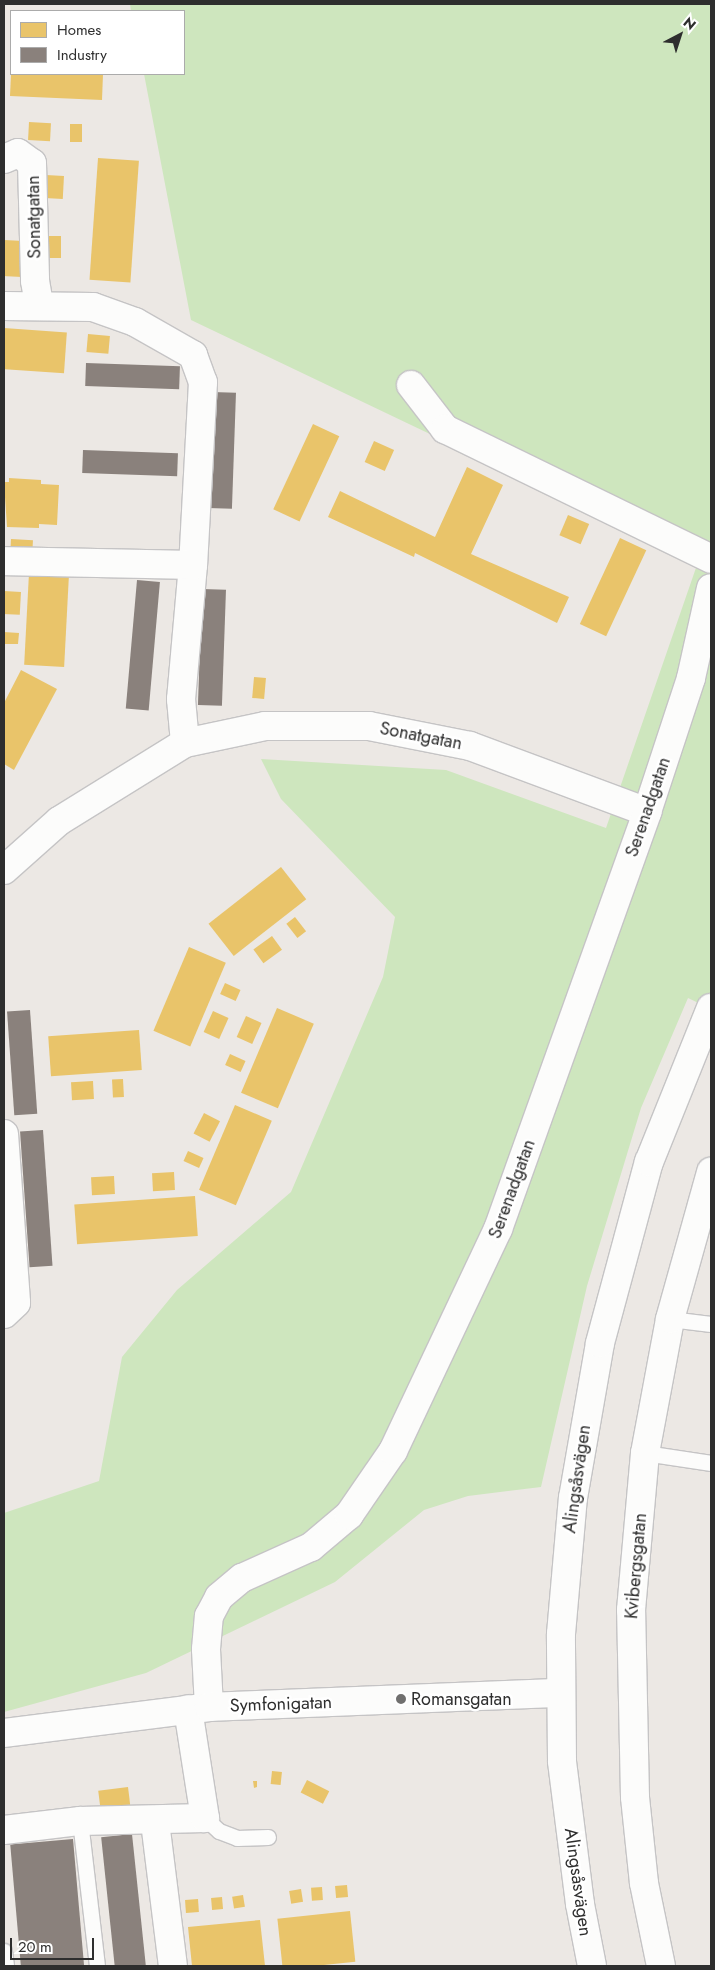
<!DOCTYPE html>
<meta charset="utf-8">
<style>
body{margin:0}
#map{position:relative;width:715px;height:1970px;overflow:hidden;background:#ece8e4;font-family:Jost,sans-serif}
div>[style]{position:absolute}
.green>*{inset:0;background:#cee6be}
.homes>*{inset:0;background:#e9c46a;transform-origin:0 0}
.industry>*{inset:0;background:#8a817c;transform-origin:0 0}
.roads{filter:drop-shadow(1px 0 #c5c4c5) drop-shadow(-1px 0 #c5c4c5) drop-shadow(0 1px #c5c4c5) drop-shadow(0 -1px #c5c4c5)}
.lane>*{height:15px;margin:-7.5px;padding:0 7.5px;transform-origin:7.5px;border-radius:7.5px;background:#fcfcfb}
.street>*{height:28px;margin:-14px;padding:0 14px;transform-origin:14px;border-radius:14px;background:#fcfcfb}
.secondary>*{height:28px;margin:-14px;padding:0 14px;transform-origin:14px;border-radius:14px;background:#fcfcfb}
.dots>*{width:14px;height:14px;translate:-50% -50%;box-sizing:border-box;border:2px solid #fff;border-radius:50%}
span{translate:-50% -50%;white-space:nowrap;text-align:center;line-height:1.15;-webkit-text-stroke:5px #fff;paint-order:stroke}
.street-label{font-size:18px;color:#2e2e2e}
.poi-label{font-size:18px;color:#2e2e2e}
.left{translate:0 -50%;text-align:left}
.frame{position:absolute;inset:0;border:5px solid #2e2e2e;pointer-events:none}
.legend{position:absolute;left:10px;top:10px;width:175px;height:65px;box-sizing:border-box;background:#fff;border:1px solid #ababab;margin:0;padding:6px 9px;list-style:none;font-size:15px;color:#2e2e2e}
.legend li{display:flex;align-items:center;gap:10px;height:25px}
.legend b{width:25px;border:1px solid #ababab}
.north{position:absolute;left:655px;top:10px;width:50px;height:50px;-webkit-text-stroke:4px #fff;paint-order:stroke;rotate:40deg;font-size:14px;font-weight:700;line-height:20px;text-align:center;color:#2e2e2e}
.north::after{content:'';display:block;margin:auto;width:18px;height:22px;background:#2e2e2e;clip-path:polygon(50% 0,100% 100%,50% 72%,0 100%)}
.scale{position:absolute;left:10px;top:1938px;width:84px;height:22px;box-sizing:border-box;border:2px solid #2e2e2e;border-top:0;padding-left:6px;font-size:15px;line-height:18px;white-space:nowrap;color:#2e2e2e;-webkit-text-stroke:4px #fff;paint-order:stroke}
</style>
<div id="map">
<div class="green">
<i style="clip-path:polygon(130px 4px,711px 4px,711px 1009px,688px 998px,641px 1108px,587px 1286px,541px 1487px,468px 1496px,424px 1510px,335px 1582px,146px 1673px,4px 1712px,4px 1513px,99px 1481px,122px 1357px,177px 1290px,291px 1192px,383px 977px,395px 917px,281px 799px,261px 759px,446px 770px,606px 828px,698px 562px,191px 320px,144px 74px,184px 74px,184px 11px,131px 11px)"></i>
</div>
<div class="homes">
<i style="clip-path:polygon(11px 74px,103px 74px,102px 100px,10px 96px)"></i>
<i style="left:29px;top:122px;width:22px;height:18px;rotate:3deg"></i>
<i style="left:70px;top:124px;width:12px;height:18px"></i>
<i style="left:98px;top:158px;width:41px;height:122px;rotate:4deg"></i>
<i style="left:46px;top:175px;width:18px;height:23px;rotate:3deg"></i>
<i style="left:43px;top:236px;width:18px;height:22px"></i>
<i style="left:4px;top:240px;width:20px;height:36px;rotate:3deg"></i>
<i style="left:4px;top:328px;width:63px;height:41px;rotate:4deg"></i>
<i style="left:88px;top:334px;width:22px;height:18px;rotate:5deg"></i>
<i style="left:313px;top:424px;width:29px;height:94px;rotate:25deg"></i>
<i style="left:374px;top:441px;width:22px;height:23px;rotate:24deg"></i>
<i style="clip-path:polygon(467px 467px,503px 485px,471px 554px,569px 597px,557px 623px,415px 553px,414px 557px,328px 517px,340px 491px,435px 537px)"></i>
<i style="clip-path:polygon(9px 478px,41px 480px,41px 484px,59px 485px,57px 525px,39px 524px,39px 528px,7px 527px,4px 482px,9px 482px)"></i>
<i style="left:568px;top:515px;width:23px;height:22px;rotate:23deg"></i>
<i style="left:620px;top:538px;width:29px;height:95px;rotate:25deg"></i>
<i style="left:11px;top:539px;width:22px;height:13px;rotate:3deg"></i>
<i style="left:29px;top:573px;width:40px;height:92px;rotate:3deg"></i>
<i style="left:4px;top:591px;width:17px;height:23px;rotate:3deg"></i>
<i style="clip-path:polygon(4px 632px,19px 633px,18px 644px,4px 644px)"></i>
<i style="clip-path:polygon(21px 670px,57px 689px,14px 770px,4px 764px,4px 703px)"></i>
<i style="left:254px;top:677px;width:12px;height:21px;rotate:5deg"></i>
<i style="left:281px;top:867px;width:41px;height:92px;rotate:52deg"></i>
<i style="left:295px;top:917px;width:18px;height:11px;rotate:52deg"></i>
<i style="left:272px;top:936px;width:17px;height:23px;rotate:54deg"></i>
<i style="left:189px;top:947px;width:40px;height:91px;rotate:23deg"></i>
<i style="left:225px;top:983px;width:17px;height:12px;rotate:24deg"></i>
<i style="left:277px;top:1008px;width:40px;height:92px;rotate:23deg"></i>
<i style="left:213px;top:1011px;width:17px;height:23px;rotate:24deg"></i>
<i style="left:246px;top:1016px;width:17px;height:23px;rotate:24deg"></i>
<i style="left:139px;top:1030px;width:40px;height:91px;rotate:86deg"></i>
<i style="left:230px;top:1054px;width:17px;height:12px;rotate:24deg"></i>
<i style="left:123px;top:1079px;width:18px;height:11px;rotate:87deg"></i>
<i style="left:93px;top:1081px;width:18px;height:22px;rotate:87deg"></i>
<i style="left:235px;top:1105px;width:40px;height:92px;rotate:23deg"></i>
<i style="left:204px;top:1113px;width:18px;height:23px;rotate:27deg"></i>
<i style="left:188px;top:1151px;width:17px;height:11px;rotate:24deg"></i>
<i style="left:174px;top:1172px;width:18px;height:22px;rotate:87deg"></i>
<i style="left:114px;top:1176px;width:18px;height:23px;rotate:87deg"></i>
<i style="left:195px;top:1196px;width:40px;height:121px;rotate:86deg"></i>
<i style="left:272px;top:1771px;width:10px;height:13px;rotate:6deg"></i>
<i style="left:307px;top:1780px;width:25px;height:14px;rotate:27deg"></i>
<i style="clip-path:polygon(253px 1781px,257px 1781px,257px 1787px,254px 1788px)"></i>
<i style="left:128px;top:1787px;width:25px;height:30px;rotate:83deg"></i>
<i style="left:347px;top:1885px;width:12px;height:12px;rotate:85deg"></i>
<i style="left:322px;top:1887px;width:13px;height:11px;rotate:86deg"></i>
<i style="left:301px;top:1889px;width:13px;height:12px;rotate:81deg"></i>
<i style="left:243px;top:1895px;width:12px;height:11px;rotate:81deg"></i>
<i style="left:222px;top:1897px;width:12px;height:11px;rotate:85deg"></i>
<i style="left:198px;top:1899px;width:13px;height:13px;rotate:86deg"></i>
<i style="left:350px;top:1911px;width:51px;height:73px;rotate:84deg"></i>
<i style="clip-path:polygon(260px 1920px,265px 1966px,192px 1966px,188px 1927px)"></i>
</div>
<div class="industry">
<i style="left:86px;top:363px;width:94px;height:23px;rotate:2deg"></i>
<i style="left:212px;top:392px;width:24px;height:116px;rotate:2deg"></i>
<i style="left:83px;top:450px;width:95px;height:23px;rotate:2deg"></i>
<i style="left:137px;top:580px;width:23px;height:129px;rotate:5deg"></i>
<i style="left:202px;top:589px;width:24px;height:116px;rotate:2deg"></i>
<i style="left:30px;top:1010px;width:104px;height:23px;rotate:86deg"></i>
<i style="left:43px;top:1130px;width:136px;height:23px;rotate:86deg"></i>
<i style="left:132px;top:1834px;width:133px;height:31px;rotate:84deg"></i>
<i style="left:73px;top:1839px;width:127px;height:63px;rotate:85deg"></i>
</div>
<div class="roads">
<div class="lane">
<i style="left:670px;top:1319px;width:41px;rotate:7deg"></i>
<i style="left:645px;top:1453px;width:67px;rotate:8.6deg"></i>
<i style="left:205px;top:1818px;width:19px;rotate:43deg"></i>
<i style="left:219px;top:1831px;width:19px;rotate:21deg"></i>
<i style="left:237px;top:1838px;width:31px;rotate:-2deg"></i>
<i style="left:80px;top:1821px;width:146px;rotate:83.3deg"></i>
<i style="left:4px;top:1951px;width:15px;rotate:82deg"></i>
</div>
<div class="street">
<i style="left:4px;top:159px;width:15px;rotate:-23deg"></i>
<i style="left:18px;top:153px;width:17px;rotate:36deg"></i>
<i style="left:32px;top:163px;width:118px;rotate:88.5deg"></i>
<i style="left:35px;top:281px;width:23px;rotate:80deg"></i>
<i style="left:4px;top:306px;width:89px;rotate:0.6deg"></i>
<i style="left:93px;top:307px;width:45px;rotate:19.7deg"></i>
<i style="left:135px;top:322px;width:67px;rotate:29.6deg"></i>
<i style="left:193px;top:355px;width:29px;rotate:70deg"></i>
<i style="left:203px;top:382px;width:183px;rotate:93.1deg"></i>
<i style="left:193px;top:565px;width:135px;rotate:95.1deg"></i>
<i style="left:181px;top:699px;width:44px;rotate:84.8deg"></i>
<i style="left:411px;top:385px;width:56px;rotate:52.3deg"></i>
<i style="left:445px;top:429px;width:296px;rotate:26deg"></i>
<i style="left:4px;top:561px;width:189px;rotate:1.2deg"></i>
<i style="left:4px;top:870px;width:74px;rotate:-41.7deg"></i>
<i style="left:59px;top:821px;width:148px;rotate:-31.8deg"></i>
<i style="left:185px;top:743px;width:82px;rotate:-12deg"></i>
<i style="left:265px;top:726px;width:104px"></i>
<i style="left:369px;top:726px;width:103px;rotate:11.2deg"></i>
<i style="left:470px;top:746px;width:189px;rotate:20.4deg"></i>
<i style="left:4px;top:1134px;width:169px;rotate:85.9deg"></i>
<i style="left:16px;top:1303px;width:16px;rotate:137deg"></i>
<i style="left:209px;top:1707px;width:58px;rotate:-93deg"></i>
<i style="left:206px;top:1649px;width:33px;rotate:-85deg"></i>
<i style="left:209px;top:1616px;width:21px;rotate:-62deg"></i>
<i style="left:219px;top:1597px;width:30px;rotate:-40deg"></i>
<i style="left:242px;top:1578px;width:76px;rotate:-24.2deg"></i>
<i style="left:311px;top:1547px;width:50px;rotate:-40.1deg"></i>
<i style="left:349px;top:1515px;width:78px;rotate:-55.5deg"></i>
<i style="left:393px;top:1451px;width:246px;rotate:-64.7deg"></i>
<i style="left:498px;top:1229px;width:443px;rotate:-70.3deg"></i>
<i style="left:647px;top:812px;width:141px;rotate:-71.8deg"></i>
<i style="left:691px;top:678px;width:92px;rotate:-77.5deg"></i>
<i style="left:155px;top:1822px;width:145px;rotate:82.9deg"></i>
<i style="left:4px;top:1830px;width:77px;rotate:-6.8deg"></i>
<i style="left:80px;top:1821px;width:125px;rotate:-1.4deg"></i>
<i style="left:205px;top:1818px;width:110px;rotate:-98.9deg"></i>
<i style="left:661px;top:1966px;width:85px;rotate:-101.6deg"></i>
<i style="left:644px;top:1883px;width:86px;rotate:-96deg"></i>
<i style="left:635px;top:1797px;width:187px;rotate:-91.2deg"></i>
<i style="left:631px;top:1610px;width:158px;rotate:-84.9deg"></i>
<i style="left:645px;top:1453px;width:136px;rotate:-79.4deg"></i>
<i style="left:670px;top:1319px;width:153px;rotate:-74.4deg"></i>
</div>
<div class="secondary">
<i style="left:4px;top:1733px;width:207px;rotate:-7.2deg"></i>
<i style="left:209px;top:1707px;width:351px;rotate:-2.3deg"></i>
<i style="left:592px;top:1966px;width:63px;rotate:-101deg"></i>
<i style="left:580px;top:1904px;width:144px;rotate:-97.2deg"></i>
<i style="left:562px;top:1761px;width:127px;rotate:-90.5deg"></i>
<i style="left:561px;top:1634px;width:137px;rotate:-85deg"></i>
<i style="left:573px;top:1498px;width:157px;rotate:-80.1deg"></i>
<i style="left:600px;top:1343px;width:188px;rotate:-74.9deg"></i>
<i style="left:649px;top:1162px;width:166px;rotate:-68.1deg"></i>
</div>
</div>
<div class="dots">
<i style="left:401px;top:1699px;background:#706f6e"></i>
</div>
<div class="street-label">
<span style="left:34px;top:217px;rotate:-91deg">Sonatgatan</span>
<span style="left:421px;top:736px;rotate:11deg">Sonatgatan</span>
<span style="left:648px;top:807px;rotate:-71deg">Serenadgatan</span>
<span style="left:512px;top:1189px;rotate:-70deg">Serenadgatan</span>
<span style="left:577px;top:1479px;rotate:-82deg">Alingsåsvägen</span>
<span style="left:636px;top:1566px;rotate:-85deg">Kvibergsgatan</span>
<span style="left:281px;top:1704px;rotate:-2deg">Symfonigatan</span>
<span style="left:578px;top:1882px;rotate:82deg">Alingsåsvägen</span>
</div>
<div class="poi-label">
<span class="left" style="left:411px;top:1699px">Romansgatan</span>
</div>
<div class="frame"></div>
<ul class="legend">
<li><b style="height:14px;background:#e9c46a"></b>Homes</li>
<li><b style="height:14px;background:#8a817c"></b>Industry</li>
</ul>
<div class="north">N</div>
<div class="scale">20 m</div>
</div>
